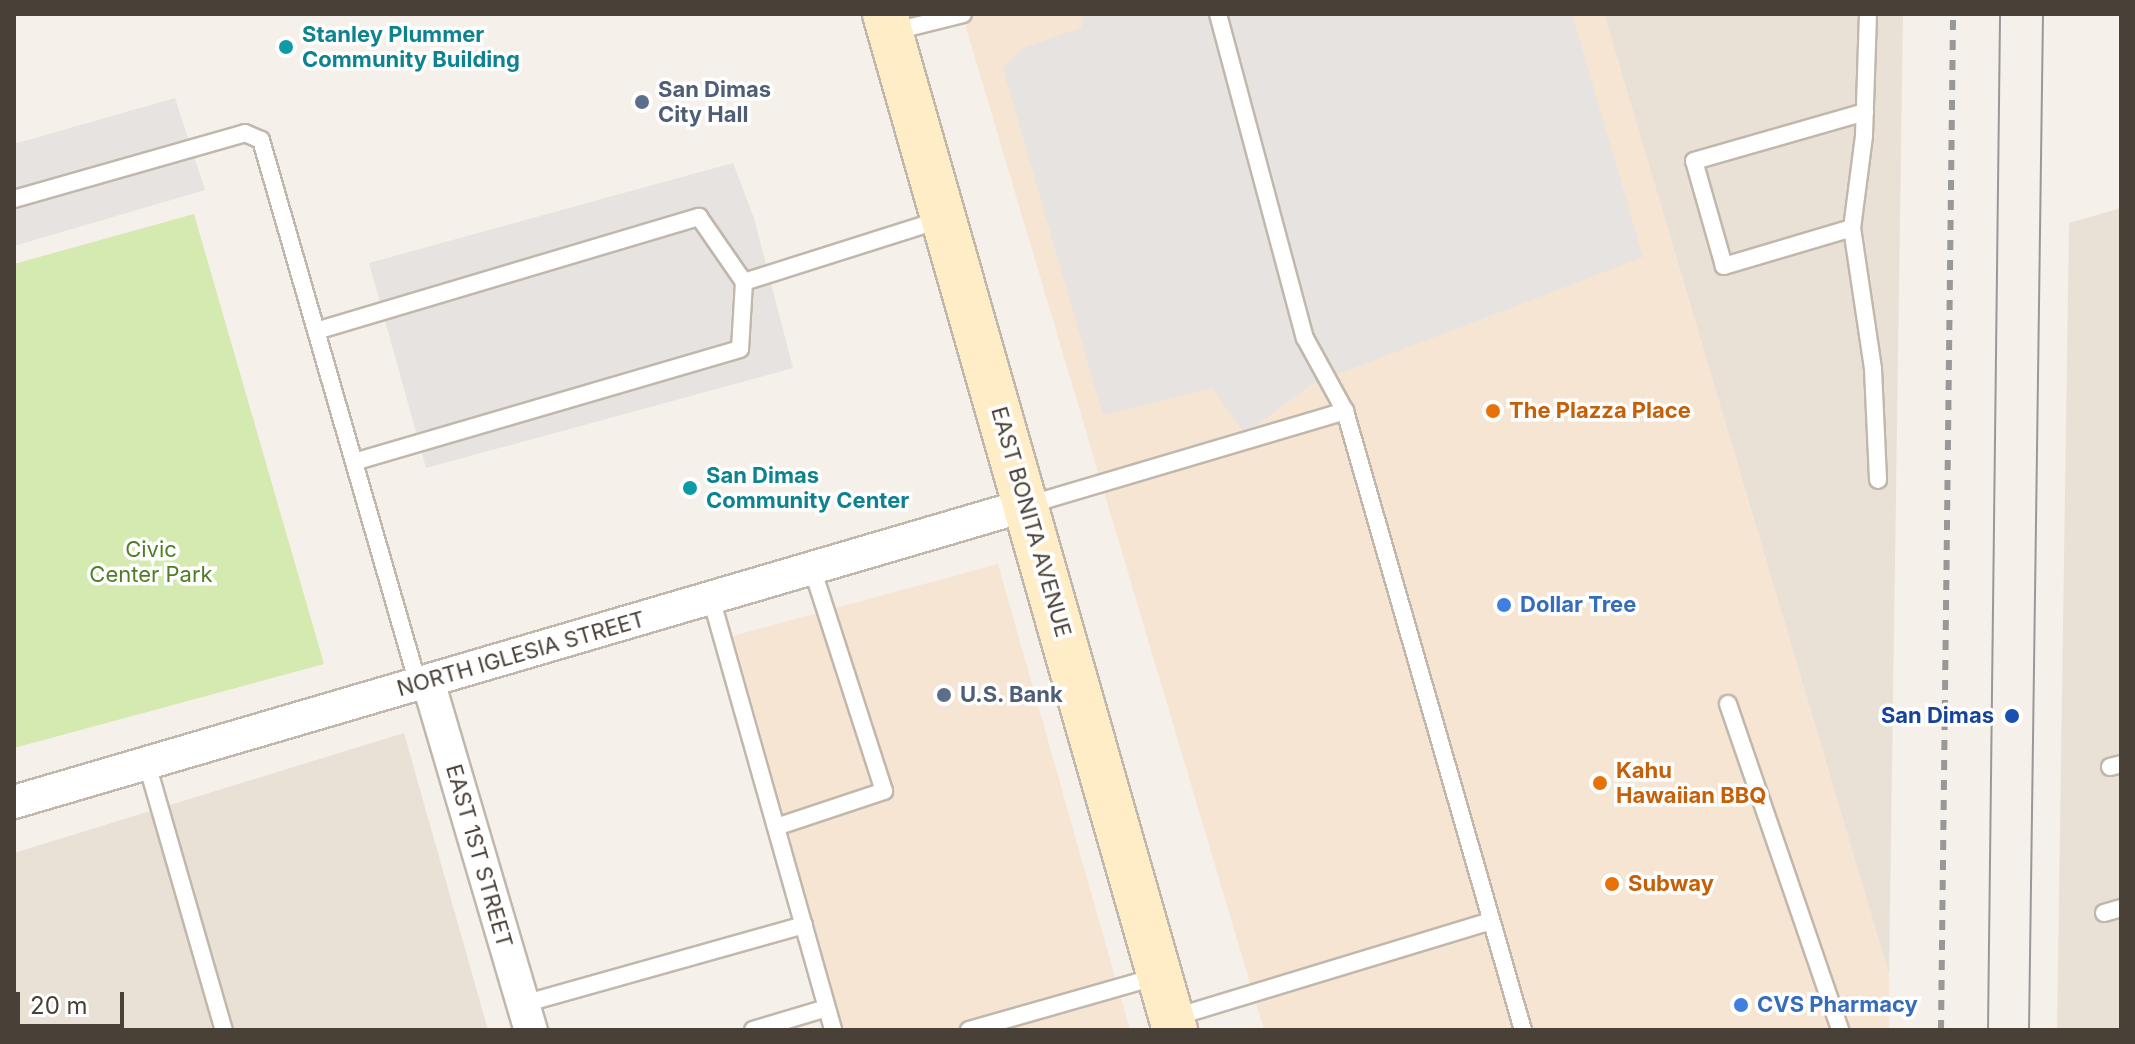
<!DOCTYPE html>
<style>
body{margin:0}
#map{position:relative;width:2135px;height:1044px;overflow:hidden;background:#f5f0e9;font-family:Inter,sans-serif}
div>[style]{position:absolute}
.residential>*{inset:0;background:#e9e1d6}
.commercial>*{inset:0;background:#f7e5d3}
.green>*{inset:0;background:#d5eab0}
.parking>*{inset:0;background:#e6e3e0}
.roads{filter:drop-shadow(2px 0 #c1b7ab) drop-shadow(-2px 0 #c1b7ab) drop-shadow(0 2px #c1b7ab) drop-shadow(0 -2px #c1b7ab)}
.lane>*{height:16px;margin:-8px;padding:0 8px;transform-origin:8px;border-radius:8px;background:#fff}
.street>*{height:32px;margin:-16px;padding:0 16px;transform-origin:16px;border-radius:16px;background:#fff}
.secondary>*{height:44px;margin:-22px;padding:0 22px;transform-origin:22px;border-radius:22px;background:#ffedc8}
.tram>*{height:2px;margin:-1px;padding:0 1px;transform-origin:1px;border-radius:1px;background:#989898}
.rail>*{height:6px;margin-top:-3px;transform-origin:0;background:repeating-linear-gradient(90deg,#989898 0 10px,transparent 0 20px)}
.dots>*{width:22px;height:22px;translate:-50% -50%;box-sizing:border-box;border:4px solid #fff;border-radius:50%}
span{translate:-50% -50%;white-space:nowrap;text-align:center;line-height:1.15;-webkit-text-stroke:7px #fff;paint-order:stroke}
.culture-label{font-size:22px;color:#0d838f;font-weight:700}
.left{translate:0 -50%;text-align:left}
.service-label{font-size:22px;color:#4e5e75;font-weight:700}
.food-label{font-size:22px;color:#c56008;font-weight:700}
.street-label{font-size:22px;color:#494037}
.park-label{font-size:22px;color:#507e27}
.shop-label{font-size:22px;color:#366cbe;font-weight:700}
.transit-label{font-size:22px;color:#164399;font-weight:700}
.right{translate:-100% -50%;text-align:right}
.frame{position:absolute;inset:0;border:16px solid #494037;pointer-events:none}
.scale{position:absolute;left:16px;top:992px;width:108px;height:36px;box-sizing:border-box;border:4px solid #494037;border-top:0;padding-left:10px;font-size:24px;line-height:28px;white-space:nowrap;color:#494037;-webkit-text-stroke:6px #fff;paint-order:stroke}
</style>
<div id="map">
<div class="residential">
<i style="clip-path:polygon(1604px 14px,1903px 14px,1889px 975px)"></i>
<i style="clip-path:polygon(2121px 208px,2121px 1030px,2057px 1030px,2069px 223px)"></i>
<i style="clip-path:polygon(404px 733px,488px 1030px,14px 1030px,14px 853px)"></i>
</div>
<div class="commercial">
<i style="clip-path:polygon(962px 14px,1604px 14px,1889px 975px,1889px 1030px,1264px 1030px)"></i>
<i style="clip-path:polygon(998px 564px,1130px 1030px,844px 1030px,733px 636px)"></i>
</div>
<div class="green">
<i style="clip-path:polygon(194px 214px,324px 664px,14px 748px,14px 264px)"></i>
</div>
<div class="parking">
<i style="clip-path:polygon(1084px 14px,1572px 14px,1643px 257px,1312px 384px,1245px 434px,1212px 388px,1103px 415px,1003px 68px,1023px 48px,1081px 28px)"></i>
<i style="clip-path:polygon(175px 98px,205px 190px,14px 246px,14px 144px)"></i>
<i style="clip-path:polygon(733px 163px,754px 218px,793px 368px,426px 468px,369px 263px)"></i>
</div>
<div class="roads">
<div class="lane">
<i style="left:1218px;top:14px;width:335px;rotate:75deg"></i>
<i style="left:1305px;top:338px;width:83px;rotate:61.3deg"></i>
<i style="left:1345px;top:411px;width:644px;rotate:73.96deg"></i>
<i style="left:1868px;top:14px;width:122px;rotate:91.9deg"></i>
<i style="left:1864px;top:136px;width:93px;rotate:97.4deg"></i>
<i style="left:1852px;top:228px;width:143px;rotate:81.5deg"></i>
<i style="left:1873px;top:369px;width:111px;rotate:87.4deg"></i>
<i style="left:891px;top:32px;width:74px;rotate:-14deg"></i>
<i style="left:14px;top:199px;width:240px;rotate:-15.9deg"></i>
<i style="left:245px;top:133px;width:17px;rotate:24deg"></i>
<i style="left:261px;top:140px;width:566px;rotate:73.9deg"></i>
<i style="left:1852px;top:228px;width:134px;rotate:163.5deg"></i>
<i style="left:1724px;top:266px;width:109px;rotate:-105.9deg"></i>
<i style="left:1694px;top:161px;width:178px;rotate:-16deg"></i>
<i style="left:744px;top:282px;width:209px;rotate:-17.6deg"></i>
<i style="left:316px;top:331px;width:400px;rotate:-16.6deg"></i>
<i style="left:699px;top:217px;width:79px;rotate:55.3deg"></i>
<i style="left:744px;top:282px;width:67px;rotate:93.4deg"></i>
<i style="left:740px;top:349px;width:402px;rotate:163.7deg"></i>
<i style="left:1028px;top:505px;width:331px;rotate:-16.5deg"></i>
<i style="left:711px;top:598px;width:449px;rotate:74.2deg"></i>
<i style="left:1728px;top:704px;width:345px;rotate:71deg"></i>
<i style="left:147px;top:764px;width:277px;rotate:73.9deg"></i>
<i style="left:2110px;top:767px;width:11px;rotate:-15deg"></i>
<i style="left:776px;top:827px;width:114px;rotate:-18.4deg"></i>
<i style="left:884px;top:791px;width:234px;rotate:-107.9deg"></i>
<i style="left:2104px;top:913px;width:18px;rotate:-16deg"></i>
<i style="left:523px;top:1004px;width:292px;rotate:-15.7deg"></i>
<i style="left:1175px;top:1017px;width:330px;rotate:-16.9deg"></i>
<i style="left:753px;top:1030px;width:77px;rotate:-16.6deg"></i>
<i style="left:969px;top:1030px;width:197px;rotate:-15.9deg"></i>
</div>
<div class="street">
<i style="left:428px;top:681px;width:364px;rotate:73.6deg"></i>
<i style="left:14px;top:802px;width:1056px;rotate:-16.34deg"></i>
</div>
<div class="secondary">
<i style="left:885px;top:14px;width:1057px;rotate:74.07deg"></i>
</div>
</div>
<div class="tram">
<i style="left:1988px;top:1030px;width:1016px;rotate:-89.32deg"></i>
<i style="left:2029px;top:1030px;width:1016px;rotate:-89.21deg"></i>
</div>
<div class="rail">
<i style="left:1941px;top:1030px;width:1016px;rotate:-89.32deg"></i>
</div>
<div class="dots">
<i style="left:286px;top:47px;background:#0f9aa8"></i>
<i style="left:642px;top:102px;background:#5c6f8a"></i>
<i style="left:1493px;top:411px;background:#e8710a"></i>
<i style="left:690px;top:488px;background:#0f9aa8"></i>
<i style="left:1504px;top:605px;background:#3f7fe0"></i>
<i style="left:944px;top:695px;background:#5c6f8a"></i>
<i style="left:2012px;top:716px;background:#1a4fb4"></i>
<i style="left:1600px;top:783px;background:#e8710a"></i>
<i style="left:1612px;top:884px;background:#e8710a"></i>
<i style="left:1741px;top:1005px;background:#3f7fe0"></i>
</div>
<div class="culture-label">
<span class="left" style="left:302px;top:47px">Stanley Plummer<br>Community Building</span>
<span class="left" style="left:706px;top:488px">San Dimas<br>Community Center</span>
</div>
<div class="service-label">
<span class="left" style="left:658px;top:102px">San Dimas<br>City Hall</span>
<span class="left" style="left:960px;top:695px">U.S. Bank</span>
</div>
<div class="food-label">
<span class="left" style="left:1509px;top:411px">The Plazza Place</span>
<span class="left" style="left:1616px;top:783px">Kahu<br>Hawaiian BBQ</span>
<span class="left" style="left:1628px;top:884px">Subway</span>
</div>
<div class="street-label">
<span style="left:1031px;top:522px;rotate:74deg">EAST BONITA AVENUE</span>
<span style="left:521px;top:654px;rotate:-16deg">NORTH IGLESIA STREET</span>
<span style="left:479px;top:856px;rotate:74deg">EAST 1ST STREET</span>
</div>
<div class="park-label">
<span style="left:151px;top:562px">Civic<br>Center Park</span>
</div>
<div class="shop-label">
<span class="left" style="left:1520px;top:605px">Dollar Tree</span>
<span class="left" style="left:1757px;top:1005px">CVS Pharmacy</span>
</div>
<div class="transit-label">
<span class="right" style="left:1994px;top:716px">San Dimas</span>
</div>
<div class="frame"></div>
<div class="scale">20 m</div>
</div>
